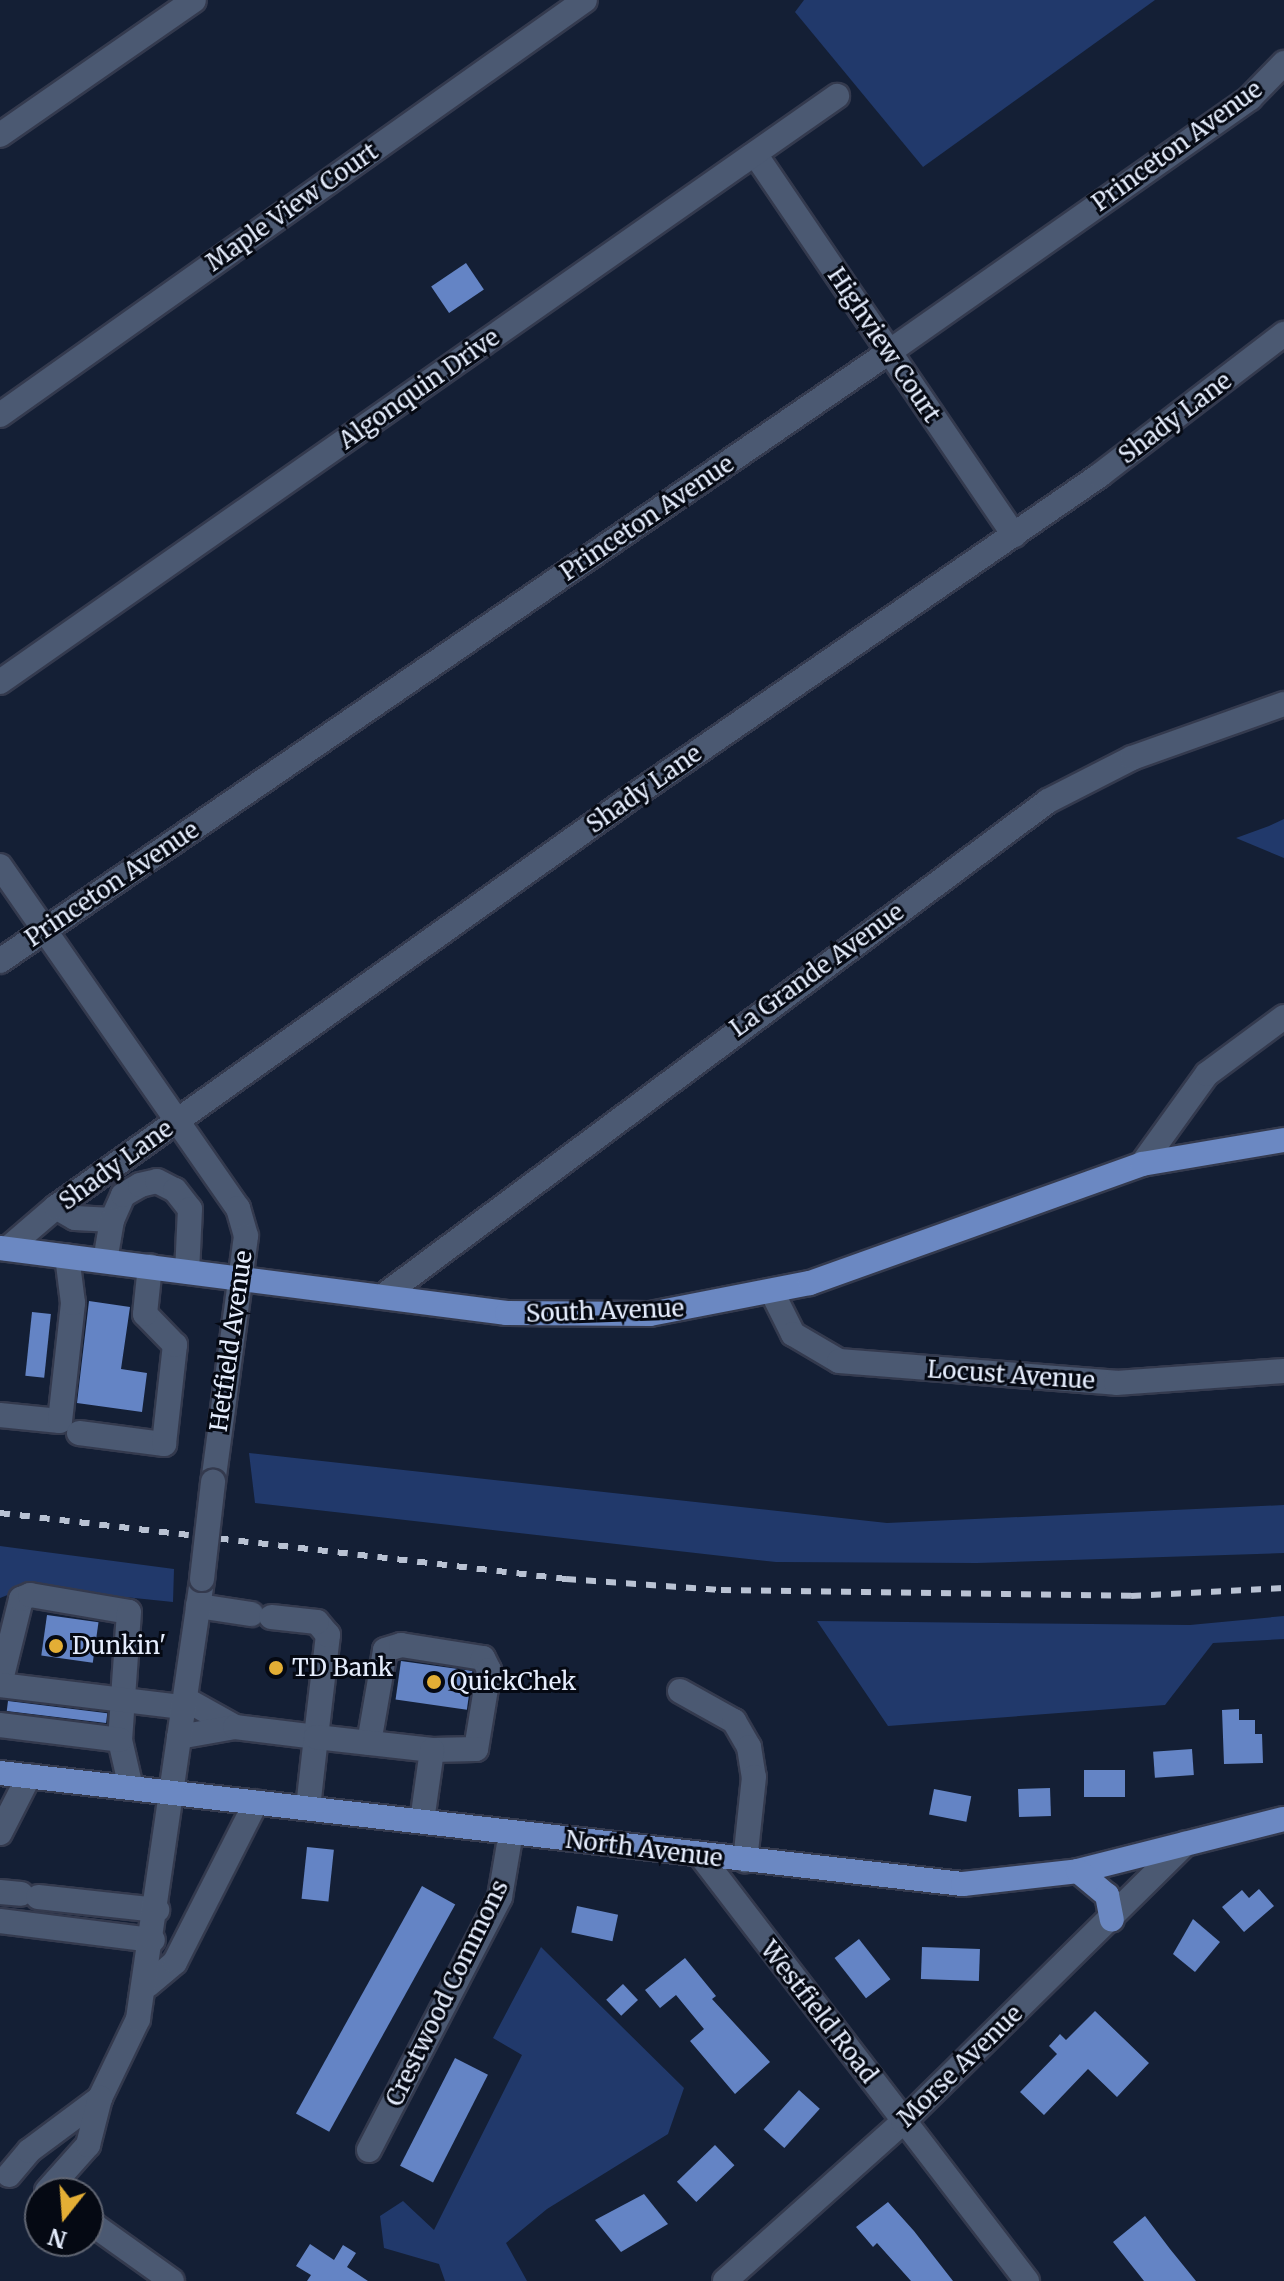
<!DOCTYPE html>
<style>
body{margin:0}
#map{position:relative;width:1284px;height:2281px;overflow:hidden;background:#141f35;font-family:Merriweather,serif}
div>[style]{position:absolute}
.green>*{inset:0;background:#21396b}
.building>*{inset:0;background:#6484c5;transform-origin:0 0}
.roads{filter:drop-shadow(2px 0 #343a4e) drop-shadow(-2px 0 #343a4e) drop-shadow(0 2px #343a4e) drop-shadow(0 -2px #343a4e)}
.minor>*{height:24px;margin:-12px;padding:0 12px;transform-origin:12px;border-radius:12px;background:#4b5972}
.major>*{height:24px;margin:-12px;padding:0 12px;transform-origin:12px;border-radius:12px;background:#6b88c2}
.rail>*{height:6px;margin-top:-3px;transform-origin:0;background:repeating-linear-gradient(90deg,#b9c2d3 0 10px,transparent 0 20px)}
.bridges{filter:drop-shadow(2px 0 #343a4e) drop-shadow(-2px 0 #343a4e) drop-shadow(0 2px #343a4e) drop-shadow(0 -2px #343a4e)}
.minor-bridge>*{height:24px;margin:-12px;padding:0 12px;transform-origin:12px;border-radius:12px;background:#4b5972}
.dots>*{width:22px;height:22px;translate:-50% -50%;box-sizing:border-box;border:4px solid #050913;border-radius:50%}
span{translate:-50% -50%;white-space:nowrap;text-align:center;line-height:1.15;-webkit-text-stroke:6px #050913;paint-order:stroke}
.street-label{font-size:24px;color:#e5edfd}
.poi-label{font-size:24px;color:#e5edfd}
.left{translate:0 -50%;text-align:left}
.north{position:absolute;left:24px;top:2177px;width:80px;height:80px;box-sizing:border-box;background:#050913;border:2px solid #5f6471;border-radius:50%;rotate:197deg;font-size:22px;font-weight:700;line-height:32px;text-align:center;color:#e5edfd}
.north::after{content:'';display:block;margin:auto;width:28px;height:36px;background:#e3ae35;clip-path:polygon(50% 0,100% 100%,50% 72%,0 100%)}
</style>
<div id="map">
<div class="green">
<i style="clip-path:polygon(804px 0,1155px 0,923px 167px,795px 12px)"></i>
<i style="clip-path:polygon(1284px 819px,1284px 858px,1236px 838px,1269px 826px)"></i>
<i style="clip-path:polygon(249px 1453px,887px 1523px,1284px 1505px,1284px 1553px,977px 1563px,776px 1562px,255px 1503px)"></i>
<i style="clip-path:polygon(0 1546px,174px 1569px,173px 1602px,28px 1587px,0 1598px)"></i>
<i style="clip-path:polygon(1284px 1616px,1284px 1639px,1213px 1643px,1165px 1705px,888px 1726px,817px 1621px,1190px 1625px)"></i>
<i style="clip-path:polygon(541px 1947px,684px 2088px,668px 2134px,547px 2209px,506px 2243px,527px 2281px,445px 2281px,439px 2264px,384px 2248px,380px 2216px,403px 2201px,434px 2230px,522px 2055px,493px 2038px)"></i>
</div>
<div class="building">
<i style="left:466px;top:263px;width:32px;height:42px;rotate:56deg"></i>
<i style="clip-path:polygon(89px 1301px,130px 1307px,121px 1369px,147px 1373px,142px 1412px,77px 1403px)"></i>
<i style="left:32px;top:1312px;width:19px;height:64px;rotate:6deg"></i>
<i style="left:47px;top:1615px;width:52px;height:41px;rotate:8deg"></i>
<i style="left:401px;top:1661px;width:72px;height:39px;rotate:8deg"></i>
<i style="left:8px;top:1701px;width:100px;height:10px;rotate:7deg"></i>
<i style="clip-path:polygon(1239px 1709px,1239px 1720px,1255px 1720px,1255px 1734px,1262px 1734px,1263px 1763px,1224px 1764px,1222px 1710px)"></i>
<i style="left:1192px;top:1749px;width:26px;height:39px;rotate:86deg"></i>
<i style="left:1084px;top:1770px;width:41px;height:27px"></i>
<i style="left:1050px;top:1788px;width:28px;height:32px;rotate:88deg"></i>
<i style="left:934px;top:1789px;width:38px;height:26px;rotate:11deg"></i>
<i style="left:307px;top:1847px;width:27px;height:52px;rotate:6deg"></i>
<i style="left:422px;top:1886px;width:38px;height:260px;rotate:29deg"></i>
<i style="clip-path:polygon(1259px 1889px,1274px 1906px,1244px 1932px,1222px 1907px,1242px 1890px,1249px 1898px)"></i>
<i style="left:577px;top:1906px;width:42px;height:27px;rotate:12deg"></i>
<i style="clip-path:polygon(1193px 1919px,1220px 1942px,1195px 1972px,1173px 1954px)"></i>
<i style="left:859px;top:1939px;width:51px;height:31px;rotate:52deg"></i>
<i style="left:922px;top:1947px;width:58px;height:32px;rotate:2deg"></i>
<i style="clip-path:polygon(685px 1958px,716px 1996px,712px 1999px,770px 2062px,735px 2094px,690px 2041px,704px 2029px,676px 1995px,660px 2008px,645px 1990px)"></i>
<i style="left:623px;top:1984px;width:22px;height:23px;rotate:47deg"></i>
<i style="clip-path:polygon(1095px 2011px,1149px 2063px,1117px 2097px,1088px 2069px,1044px 2115px,1020px 2092px,1057px 2054px,1049px 2046px,1060px 2034px,1066px 2040px)"></i>
<i style="left:455px;top:2058px;width:37px;height:121px;rotate:27deg"></i>
<i style="left:799px;top:2090px;width:28px;height:53px;rotate:42deg"></i>
<i style="left:715px;top:2145px;width:28px;height:53px;rotate:46deg"></i>
<i style="clip-path:polygon(644px 2194px,668px 2224px,621px 2252px,595px 2220px)"></i>
<i style="clip-path:polygon(888px 2202px,914px 2231px,953px 2281px,911px 2281px,877px 2243px,873px 2247px,856px 2227px)"></i>
<i style="clip-path:polygon(1145px 2216px,1170px 2249px,1196px 2281px,1144px 2281px,1113px 2242px)"></i>
<i style="clip-path:polygon(310px 2244px,334px 2260px,343px 2245px,356px 2253px,347px 2267px,368px 2281px,307px 2281px,311px 2275px,296px 2266px)"></i>
</div>
<div class="roads">
<div class="minor">
<i style="left:0;top:135px;width:236px;rotate:-34.8deg"></i>
<i style="left:755px;top:154px;width:461px;rotate:55.8deg"></i>
<i style="left:0;top:415px;width:717px;rotate:-35.35deg"></i>
<i style="left:0;top:682px;width:1022px;rotate:-35deg"></i>
<i style="left:0;top:866px;width:417px;rotate:55.2deg"></i>
<i style="left:238px;top:1208px;width:29px;rotate:74deg"></i>
<i style="left:246px;top:1236px;width:248px;rotate:97.6deg"></i>
<i style="left:0;top:961px;width:1078px;rotate:-34.41deg"></i>
<i style="left:889px;top:352px;width:441px;rotate:-35.1deg"></i>
<i style="left:1250px;top:98px;width:49px;rotate:-45.8deg"></i>
<i style="left:1142px;top:1164px;width:111px;rotate:-54.2deg"></i>
<i style="left:1207px;top:1074px;width:96px;rotate:-36.5deg"></i>
<i style="left:56px;top:1207px;width:22px;rotate:30deg"></i>
<i style="left:75px;top:1218px;width:37px;rotate:3deg"></i>
<i style="left:112px;top:1220px;width:27px;rotate:-66deg"></i>
<i style="left:123px;top:1195px;width:20px;rotate:-30deg"></i>
<i style="left:140px;top:1185px;width:17px;rotate:-13deg"></i>
<i style="left:157px;top:1181px;width:20px;rotate:27deg"></i>
<i style="left:175px;top:1190px;width:24px;rotate:52deg"></i>
<i style="left:190px;top:1209px;width:63px;rotate:92.7deg"></i>
<i style="left:7px;top:1249px;width:65px;rotate:-40.6deg"></i>
<i style="left:56px;top:1207px;width:703px;rotate:-35.45deg"></i>
<i style="left:629px;top:799px;width:572px;rotate:-34.52deg"></i>
<i style="left:1100px;top:475px;width:232px;rotate:-37.5deg"></i>
<i style="left:105px;top:1261px;width:42px;rotate:-80.3deg"></i>
<i style="left:772px;top:1292px;width:47px;rotate:63.4deg"></i>
<i style="left:793px;top:1334px;width:53px;rotate:30.4deg"></i>
<i style="left:839px;top:1361px;width:278px;rotate:4.5deg"></i>
<i style="left:1116px;top:1383px;width:168px;rotate:-4.1deg"></i>
<i style="left:383px;top:1296px;width:829px;rotate:-36.66deg"></i>
<i style="left:1048px;top:801px;width:94px;rotate:-27.1deg"></i>
<i style="left:1132px;top:758px;width:161px;rotate:-19.6deg"></i>
<i style="left:0;top:1415px;width:60px;rotate:5.7deg"></i>
<i style="left:60px;top:1421px;width:119px;rotate:-83.7deg"></i>
<i style="left:73px;top:1303px;width:47px;rotate:-97.3deg"></i>
<i style="left:79px;top:1433px;width:86px;rotate:7.4deg"></i>
<i style="left:164px;top:1444px;width:100px;rotate:-83.7deg"></i>
<i style="left:175px;top:1345px;width:43px;rotate:-134.1deg"></i>
<i style="left:145px;top:1314px;width:48px;rotate:-84.1deg"></i>
<i style="left:198px;top:1606px;width:54px;rotate:8.6deg"></i>
<i style="left:0;top:1684px;width:88px;rotate:-76.1deg"></i>
<i style="left:21px;top:1599px;width:10px;rotate:-24deg"></i>
<i style="left:30px;top:1595px;width:100px;rotate:9.7deg"></i>
<i style="left:129px;top:1612px;width:128px;rotate:94deg"></i>
<i style="left:120px;top:1740px;width:49px;rotate:77.1deg"></i>
<i style="left:0;top:1685px;width:184px;rotate:6.9deg"></i>
<i style="left:680px;top:1691px;width:62px;rotate:29.1deg"></i>
<i style="left:734px;top:1721px;width:30px;rotate:60deg"></i>
<i style="left:749px;top:1747px;width:30px;rotate:81deg"></i>
<i style="left:754px;top:1777px;width:84px;rotate:96.1deg"></i>
<i style="left:185px;top:1699px;width:57px;rotate:29.2deg"></i>
<i style="left:0;top:1725px;width:121px;rotate:7.1deg"></i>
<i style="left:179px;top:1737px;width:57px;rotate:-10.1deg"></i>
<i style="left:235px;top:1727px;width:82px;rotate:7deg"></i>
<i style="left:316px;top:1737px;width:103px;rotate:-83.3deg"></i>
<i style="left:328px;top:1635px;width:17px;rotate:-130deg"></i>
<i style="left:317px;top:1622px;width:46px;rotate:-173.8deg"></i>
<i style="left:369px;top:1743px;width:94px;rotate:-80.2deg"></i>
<i style="left:385px;top:1650px;width:17px;rotate:-17deg"></i>
<i style="left:401px;top:1645px;width:83px;rotate:9deg"></i>
<i style="left:483px;top:1658px;width:13px;rotate:63deg"></i>
<i style="left:489px;top:1670px;width:80px;rotate:99.3deg"></i>
<i style="left:476px;top:1749px;width:44px;rotate:178.7deg"></i>
<i style="left:308px;top:1808px;width:71px;rotate:-83.6deg"></i>
<i style="left:316px;top:1737px;width:117px;rotate:6.4deg"></i>
<i style="left:432px;top:1750px;width:72px;rotate:98deg"></i>
<i style="left:0;top:1833px;width:64px;rotate:-63deg"></i>
<i style="left:701px;top:1856px;width:536px;rotate:52.51deg"></i>
<i style="left:0;top:1892px;width:21px;rotate:5deg"></i>
<i style="left:38px;top:1897px;width:120px;rotate:6.2deg"></i>
<i style="left:0;top:1921px;width:154px;rotate:7.1deg"></i>
<i style="left:148px;top:1985px;width:35px;rotate:-40deg"></i>
<i style="left:175px;top:1962px;width:179px;rotate:-63.1deg"></i>
<i style="left:369px;top:2150px;width:285px;rotate:-62.6deg"></i>
<i style="left:500px;top:1897px;width:66px;rotate:-80.4deg"></i>
<i style="left:9px;top:2175px;width:31px;rotate:-50deg"></i>
<i style="left:29px;top:2151px;width:89px;rotate:-36.7deg"></i>
<i style="left:100px;top:2098px;width:88px;rotate:-64.3deg"></i>
<i style="left:138px;top:2019px;width:445px;rotate:-81.7deg"></i>
<i style="left:47px;top:2191px;width:62px;rotate:-48.3deg"></i>
<i style="left:88px;top:2145px;width:49px;rotate:-75.7deg"></i>
<i style="left:88px;top:2221px;width:103px;rotate:35.5deg"></i>
<i style="left:725px;top:2281px;width:239px;rotate:-41.8deg"></i>
<i style="left:903px;top:2122px;width:397px;rotate:-44.6deg"></i>
</div>
<div class="major">
<i style="left:0;top:1248px;width:511px;rotate:7.31deg"></i>
<i style="left:507px;top:1313px;width:143px;rotate:0.4deg"></i>
<i style="left:650px;top:1314px;width:163px;rotate:-11deg"></i>
<i style="left:810px;top:1283px;width:353px;rotate:-19.7deg"></i>
<i style="left:1142px;top:1164px;width:144px;rotate:-9.6deg"></i>
<i style="left:0;top:1773px;width:969px;rotate:6.58deg"></i>
<i style="left:963px;top:1884px;width:116px;rotate:-6.4deg"></i>
<i style="left:1078px;top:1871px;width:212px;rotate:-14.2deg"></i>
<i style="left:1078px;top:1871px;width:38px;rotate:40deg"></i>
<i style="left:1107px;top:1895px;width:25px;rotate:79deg"></i>
</div>
</div>
<div class="rail">
<i style="left:0;top:1513px;width:570px;rotate:6.65deg"></i>
<i style="left:566px;top:1579px;width:155px;rotate:4.1deg"></i>
<i style="left:721px;top:1590px;width:410px;rotate:0.8deg"></i>
<i style="left:1131px;top:1596px;width:153px;rotate:-3deg"></i>
</div>
<div class="bridges">
<div class="minor-bridge">
<i style="left:202px;top:1579px;width:98px;rotate:-83.5deg"></i>
</div>
</div>
<div class="dots">
<i style="left:56px;top:1646px;background:#e3ae35"></i>
<i style="left:276px;top:1668px;background:#e3ae35"></i>
<i style="left:434px;top:1682px;background:#e3ae35"></i>
</div>
<div class="street-label">
<span style="left:1177px;top:146px;rotate:-36deg">Princeton Avenue</span>
<span style="left:292px;top:207px;rotate:-35deg">Maple View Court</span>
<span style="left:884px;top:345px;rotate:56deg">Highview Court</span>
<span style="left:419px;top:389px;rotate:-35deg">Algonquin Drive</span>
<span style="left:1175px;top:418px;rotate:-37deg">Shady Lane</span>
<span style="left:647px;top:518px;rotate:-34deg">Princeton Avenue</span>
<span style="left:644px;top:789px;rotate:-35deg">Shady Lane</span>
<span style="left:112px;top:884px;rotate:-34deg">Princeton Avenue</span>
<span style="left:817px;top:970px;rotate:-36deg">La Grande Avenue</span>
<span style="left:116px;top:1165px;rotate:-36deg">Shady Lane</span>
<span style="left:605px;top:1311px;rotate:-2deg">South Avenue</span>
<span style="left:231px;top:1341px;rotate:-82deg">Hetfield Avenue</span>
<span style="left:1011px;top:1375px;rotate:4deg">Locust Avenue</span>
<span style="left:644px;top:1849px;rotate:7deg">North Avenue</span>
<span style="left:447px;top:1993px;rotate:-64deg">Crestwood Commons</span>
<span style="left:819px;top:2012px;rotate:52deg">Westfield Road</span>
<span style="left:960px;top:2066px;rotate:-44deg">Morse Avenue</span>
</div>
<div class="poi-label">
<span class="left" style="left:72px;top:1646px">Dunkin'</span>
<span class="left" style="left:292px;top:1668px">TD Bank</span>
<span class="left" style="left:450px;top:1682px">QuickChek</span>
</div>
<div class="north">N</div>
</div>
